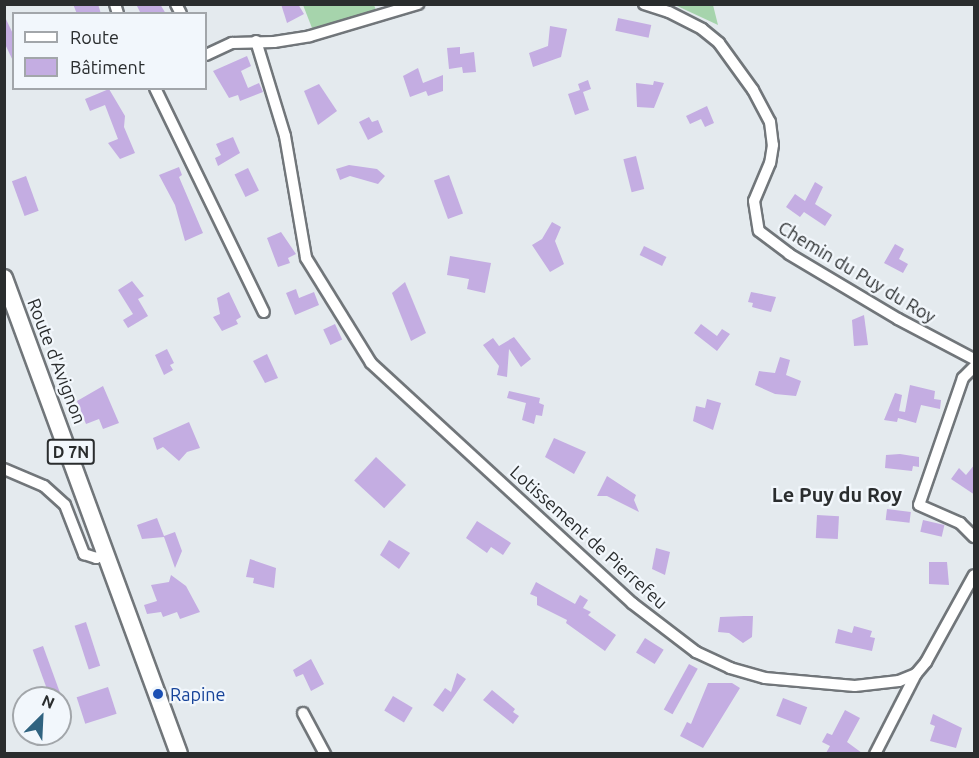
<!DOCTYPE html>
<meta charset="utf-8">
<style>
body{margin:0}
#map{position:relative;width:979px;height:758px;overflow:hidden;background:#e4eaee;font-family:Ubuntu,sans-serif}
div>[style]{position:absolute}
.green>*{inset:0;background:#a6d4ac}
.building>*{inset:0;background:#c4ade2;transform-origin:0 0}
.roads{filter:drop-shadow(2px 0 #71767a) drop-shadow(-2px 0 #71767a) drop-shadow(0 2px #71767a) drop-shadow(0 -2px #71767a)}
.minor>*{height:10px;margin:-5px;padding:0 5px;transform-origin:5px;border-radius:5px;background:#fff}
.primary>*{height:16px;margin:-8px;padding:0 8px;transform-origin:8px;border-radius:8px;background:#fff}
.dots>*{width:16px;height:16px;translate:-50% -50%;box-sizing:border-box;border:3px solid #f2f7fc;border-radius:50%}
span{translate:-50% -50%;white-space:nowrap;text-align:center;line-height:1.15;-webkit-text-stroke:4.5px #f2f7fc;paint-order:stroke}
.shield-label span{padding:2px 4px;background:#f2f7fc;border:2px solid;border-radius:4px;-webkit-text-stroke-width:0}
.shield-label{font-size:16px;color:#2a2d2e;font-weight:700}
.street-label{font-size:18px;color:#2a2d2e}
.transit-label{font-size:18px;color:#164399}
.left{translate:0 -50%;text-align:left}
.neighbourhood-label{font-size:20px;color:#2a2d2e;font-weight:700}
.frame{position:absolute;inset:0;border:6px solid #2a2d2e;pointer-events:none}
.legend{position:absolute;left:12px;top:12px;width:195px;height:78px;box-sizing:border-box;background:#f2f7fc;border:2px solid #a2a6aa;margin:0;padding:8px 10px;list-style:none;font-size:18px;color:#2a2d2e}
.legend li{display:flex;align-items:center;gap:12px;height:30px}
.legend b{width:30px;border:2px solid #a2a6aa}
.north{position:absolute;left:12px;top:686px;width:60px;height:60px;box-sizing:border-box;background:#f2f7fc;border:2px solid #a2a6aa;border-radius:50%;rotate:24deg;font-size:16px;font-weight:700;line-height:24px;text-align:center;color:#2a2d2e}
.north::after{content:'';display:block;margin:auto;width:21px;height:27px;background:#306380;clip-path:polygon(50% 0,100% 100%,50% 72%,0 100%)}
</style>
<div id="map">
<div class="green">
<i style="clip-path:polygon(303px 5px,374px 5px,376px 10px,312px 28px)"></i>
<i style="clip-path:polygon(675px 5px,713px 5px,718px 25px)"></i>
</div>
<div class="building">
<i style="clip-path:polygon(73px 4px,98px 4px,101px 14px,77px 14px)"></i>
<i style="clip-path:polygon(136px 4px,160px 4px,166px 14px,141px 14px)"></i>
<i style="clip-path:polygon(281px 4px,298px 4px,304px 14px,287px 23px)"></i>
<i style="clip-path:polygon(4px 15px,14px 36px,14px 63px,4px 42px)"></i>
<i style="left:618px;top:18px;width:34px;height:13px;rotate:12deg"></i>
<i style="clip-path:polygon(550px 26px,567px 29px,561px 57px,533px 67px,529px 53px,548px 46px)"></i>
<i style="clip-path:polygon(460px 47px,460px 54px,474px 52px,476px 72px,463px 73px,462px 67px,449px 69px,447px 48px)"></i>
<i style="clip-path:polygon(247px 56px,251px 66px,241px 71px,248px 88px,259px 83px,263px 92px,240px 101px,238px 95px,229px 98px,213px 71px)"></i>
<i style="clip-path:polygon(418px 68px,423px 83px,443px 75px,443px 91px,428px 96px,426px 91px,410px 97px,403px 76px)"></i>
<i style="clip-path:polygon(588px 80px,591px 89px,583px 92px,589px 110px,575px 115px,568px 94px,580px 90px,578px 84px)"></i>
<i style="clip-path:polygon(654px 81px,664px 83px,654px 108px,637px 107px,636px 83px,653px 85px)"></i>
<i style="clip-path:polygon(319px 84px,337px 111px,318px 125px,304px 91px)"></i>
<i style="clip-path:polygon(109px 89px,125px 116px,124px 127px,135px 153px,120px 159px,108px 143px,118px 139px,105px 105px,90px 111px,85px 99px)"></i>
<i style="clip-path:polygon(707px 106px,714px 123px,705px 127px,701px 119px,690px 124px,686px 116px)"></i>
<i style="clip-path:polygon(369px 117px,372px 122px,378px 120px,383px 132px,368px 140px,359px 122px)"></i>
<i style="clip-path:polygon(233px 137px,240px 153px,218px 166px,215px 158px,221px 155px,216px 144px)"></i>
<i style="left:636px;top:156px;width:34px;height:13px;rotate:76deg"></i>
<i style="clip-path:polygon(349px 165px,377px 169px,385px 176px,378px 184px,350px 176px,340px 180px,336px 169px)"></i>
<i style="clip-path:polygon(179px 167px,182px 175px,179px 177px,203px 233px,185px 241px,175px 205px,159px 175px)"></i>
<i style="left:248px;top:168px;width:25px;height:15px;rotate:64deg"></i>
<i style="left:449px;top:175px;width:41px;height:16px;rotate:70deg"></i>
<i style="left:26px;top:176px;width:37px;height:15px;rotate:70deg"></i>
<i style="clip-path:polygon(815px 182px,823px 187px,815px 204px,832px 215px,825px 226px,804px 212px,800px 217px,786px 207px,795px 194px,805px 201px)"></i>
<i style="clip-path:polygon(552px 222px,561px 227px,555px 241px,564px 264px,550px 272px,532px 245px,542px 239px)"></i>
<i style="clip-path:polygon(281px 232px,296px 254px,288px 258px,290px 263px,278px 267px,267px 238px)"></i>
<i style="clip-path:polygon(895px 244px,904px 249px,899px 259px,908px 264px,903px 273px,884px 263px)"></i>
<i style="left:644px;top:246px;width:25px;height:10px;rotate:26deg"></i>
<i style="clip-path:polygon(450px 256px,491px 263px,485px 293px,467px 289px,469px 279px,447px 275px)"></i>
<i style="clip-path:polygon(132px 281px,144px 296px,138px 299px,148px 316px,128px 328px,123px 320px,133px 314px,118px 290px)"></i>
<i style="clip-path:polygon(405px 282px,426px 333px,411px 341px,392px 293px)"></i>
<i style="clip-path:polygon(296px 289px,299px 298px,314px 292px,319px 305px,295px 315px,286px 293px)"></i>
<i style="clip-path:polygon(229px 292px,241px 317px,236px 320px,238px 324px,222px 331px,213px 317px,220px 314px,217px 298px)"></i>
<i style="clip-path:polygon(751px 292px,776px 297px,771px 312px,752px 307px,753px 303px,748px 302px)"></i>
<i style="clip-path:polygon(864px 315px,868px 345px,854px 346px,852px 320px)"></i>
<i style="left:335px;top:324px;width:17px;height:13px;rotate:65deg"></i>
<i style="clip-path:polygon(701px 324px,717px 336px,722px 329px,730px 334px,717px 351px,694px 333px)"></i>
<i style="clip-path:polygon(514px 337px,531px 359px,521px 367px,509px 349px,507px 377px,497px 375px,499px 366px,483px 345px,493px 338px,499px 346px)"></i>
<i style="clip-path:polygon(167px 349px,174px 363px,170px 365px,173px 370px,164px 375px,155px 355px)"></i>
<i style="clip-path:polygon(267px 354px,278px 378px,265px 383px,253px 361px)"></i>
<i style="clip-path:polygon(780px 357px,790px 360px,786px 375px,801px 381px,796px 396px,775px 394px,755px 385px,759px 371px,775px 373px)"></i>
<i style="clip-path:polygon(910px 385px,935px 391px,934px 399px,941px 400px,940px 409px,921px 405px,916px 423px,898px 418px,897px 422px,884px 420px,895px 393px,902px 395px,899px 411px,905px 412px)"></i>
<i style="clip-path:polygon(103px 386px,119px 423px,103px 429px,99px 419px,86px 424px,77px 401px)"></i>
<i style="clip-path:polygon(509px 391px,540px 398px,539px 403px,544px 405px,542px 416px,536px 415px,534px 424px,522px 420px,526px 403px,507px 398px)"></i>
<i style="clip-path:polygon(707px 399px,721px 403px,713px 430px,693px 421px,696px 406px,705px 408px)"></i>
<i style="clip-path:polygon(189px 422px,200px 448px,187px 452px,179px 461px,163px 447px,157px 450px,153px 438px)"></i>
<i style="clip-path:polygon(554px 438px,586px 452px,574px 474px,545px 457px)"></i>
<i style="clip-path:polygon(900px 454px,919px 457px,919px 467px,913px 466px,912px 471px,885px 468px,886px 455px)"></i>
<i style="left:376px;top:457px;width:41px;height:32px;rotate:43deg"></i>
<i style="clip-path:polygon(975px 464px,975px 495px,951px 479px,959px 468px,966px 475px)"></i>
<i style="clip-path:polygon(607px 476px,636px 495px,634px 500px,639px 512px,607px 496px,597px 496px)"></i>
<i style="left:887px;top:509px;width:24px;height:11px;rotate:7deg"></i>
<i style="left:817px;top:515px;width:22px;height:23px;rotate:3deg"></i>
<i style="clip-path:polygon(157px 518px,164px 536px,175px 532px,182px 551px,175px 568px,164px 537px,142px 539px,137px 525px)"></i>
<i style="left:923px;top:520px;width:22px;height:12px;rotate:13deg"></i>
<i style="clip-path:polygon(477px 521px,511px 543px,503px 555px,491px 547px,487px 553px,466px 538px)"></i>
<i style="clip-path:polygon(389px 540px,410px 553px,399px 569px,380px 555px)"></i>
<i style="clip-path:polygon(656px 548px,670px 552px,665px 575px,652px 569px)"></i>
<i style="clip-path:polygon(250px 559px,276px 568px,274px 588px,253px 583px,254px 578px,246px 577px)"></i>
<i style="clip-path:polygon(929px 562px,947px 562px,949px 585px,929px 584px)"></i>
<i style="clip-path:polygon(171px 575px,186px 586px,200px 612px,180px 619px,177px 612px,163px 617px,161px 612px,147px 614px,144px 605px,157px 601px,151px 585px,169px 582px)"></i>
<i style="clip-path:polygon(536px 582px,575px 604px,580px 595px,588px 600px,583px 608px,591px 612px,588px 615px,616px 635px,605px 651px,566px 623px,567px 620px,537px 605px,537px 597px,530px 594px)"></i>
<i style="clip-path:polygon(744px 616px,753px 616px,752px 637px,743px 643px,729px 633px,718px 632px,720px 617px)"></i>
<i style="left:86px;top:622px;width:46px;height:12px;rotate:72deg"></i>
<i style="clip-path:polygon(854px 626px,872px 631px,870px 637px,875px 638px,872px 651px,835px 643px,838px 629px,852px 633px)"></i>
<i style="left:645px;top:638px;width:22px;height:17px;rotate:32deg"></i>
<i style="left:43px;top:646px;width:55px;height:11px;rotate:70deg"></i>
<i style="clip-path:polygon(311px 659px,324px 684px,311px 691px,303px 674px,296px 677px,293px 670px)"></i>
<i style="left:689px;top:664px;width:10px;height:52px;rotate:29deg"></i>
<i style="clip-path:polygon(457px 673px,466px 679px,443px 712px,433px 705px,445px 688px,451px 692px)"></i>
<i style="clip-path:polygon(708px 683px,732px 683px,740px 688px,703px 748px,680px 736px,687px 722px,691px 724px)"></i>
<i style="left:108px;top:687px;width:28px;height:33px;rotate:72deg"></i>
<i style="clip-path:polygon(492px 690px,515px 709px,513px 712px,519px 716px,513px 724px,483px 700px)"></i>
<i style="left:393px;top:696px;width:23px;height:17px;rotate:31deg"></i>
<i style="left:783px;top:698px;width:26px;height:19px;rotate:21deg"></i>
<i style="clip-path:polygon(845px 710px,860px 718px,847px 742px,862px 753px,826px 753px,830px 746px,822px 742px,827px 733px,832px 735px)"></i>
<i style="clip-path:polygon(933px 714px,962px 728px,956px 748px,930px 741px,935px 726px,930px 724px)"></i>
</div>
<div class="roads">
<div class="minor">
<i style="left:115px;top:4px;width:10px;rotate:73deg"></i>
<i style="left:176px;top:4px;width:11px;rotate:63deg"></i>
<i style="left:644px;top:4px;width:26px;rotate:18deg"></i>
<i style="left:669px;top:12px;width:37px;rotate:27deg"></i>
<i style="left:702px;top:29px;width:22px;rotate:39deg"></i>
<i style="left:719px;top:43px;width:58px;rotate:54.1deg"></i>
<i style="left:753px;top:90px;width:36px;rotate:62deg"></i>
<i style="left:770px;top:122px;width:23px;rotate:83deg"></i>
<i style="left:773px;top:145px;width:18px;rotate:99deg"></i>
<i style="left:770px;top:163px;width:41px;rotate:112.8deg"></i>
<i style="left:754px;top:201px;width:30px;rotate:81deg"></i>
<i style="left:759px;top:231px;width:38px;rotate:37deg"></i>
<i style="left:789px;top:254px;width:127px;rotate:30.8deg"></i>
<i style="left:898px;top:319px;width:86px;rotate:27.8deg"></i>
<i style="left:256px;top:41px;width:99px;rotate:73deg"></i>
<i style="left:285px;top:136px;width:124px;rotate:80.2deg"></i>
<i style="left:306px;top:258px;width:123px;rotate:58.2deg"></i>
<i style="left:371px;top:363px;width:355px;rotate:42.6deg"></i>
<i style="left:632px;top:603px;width:81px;rotate:37.4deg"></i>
<i style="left:696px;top:652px;width:38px;rotate:25deg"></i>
<i style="left:730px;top:668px;width:36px;rotate:16deg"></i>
<i style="left:765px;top:678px;width:90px;rotate:5.1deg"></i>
<i style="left:855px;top:686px;width:44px;rotate:-6.5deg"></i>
<i style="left:899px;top:681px;width:18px;rotate:-22deg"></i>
<i style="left:916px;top:674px;width:16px;rotate:-50deg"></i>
<i style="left:926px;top:662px;width:99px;rotate:-61.1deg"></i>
<i style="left:206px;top:55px;width:29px;rotate:-25deg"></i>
<i style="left:232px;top:43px;width:42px;rotate:-1.4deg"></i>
<i style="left:274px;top:42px;width:36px;rotate:-9deg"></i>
<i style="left:310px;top:36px;width:113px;rotate:-16.5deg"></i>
<i style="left:155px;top:88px;width:249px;rotate:64.1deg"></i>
<i style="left:974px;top:367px;width:16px;rotate:135deg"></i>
<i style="left:963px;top:378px;width:134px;rotate:109.1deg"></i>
<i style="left:919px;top:505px;width:45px;rotate:23.7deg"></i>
<i style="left:960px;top:523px;width:20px;rotate:45deg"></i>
<i style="left:4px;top:469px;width:43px;rotate:23deg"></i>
<i style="left:44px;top:486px;width:28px;rotate:42deg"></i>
<i style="left:65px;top:505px;width:53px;rotate:68.8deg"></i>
<i style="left:84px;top:554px;width:13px;rotate:18deg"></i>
<i style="left:96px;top:558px;width:12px;rotate:-20deg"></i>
<i style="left:303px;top:713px;width:47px;rotate:61.8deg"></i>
<i style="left:875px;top:754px;width:90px;rotate:-62.9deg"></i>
</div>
<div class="primary">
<i style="left:4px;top:278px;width:507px;rotate:69.81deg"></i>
</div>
</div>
<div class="dots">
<i style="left:158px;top:694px;background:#1a4fb4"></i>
</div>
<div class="shield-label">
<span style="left:71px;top:452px">D 7N</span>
</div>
<div class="street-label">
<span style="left:857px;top:272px;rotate:31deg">Chemin du Puy du Roy</span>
<span style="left:57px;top:361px;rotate:69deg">Route d'Avignon</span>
<span style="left:589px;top:537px;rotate:42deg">Lotissement de Pierrefeu</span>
</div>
<div class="transit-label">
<span class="left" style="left:170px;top:694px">Rapine</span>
</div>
<div class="neighbourhood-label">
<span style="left:837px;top:494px">Le Puy du Roy</span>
</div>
<div class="frame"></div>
<ul class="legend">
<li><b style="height:8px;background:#fff"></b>Route</li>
<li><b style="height:16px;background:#c4ade2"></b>Bâtiment</li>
</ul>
<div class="north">N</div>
</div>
